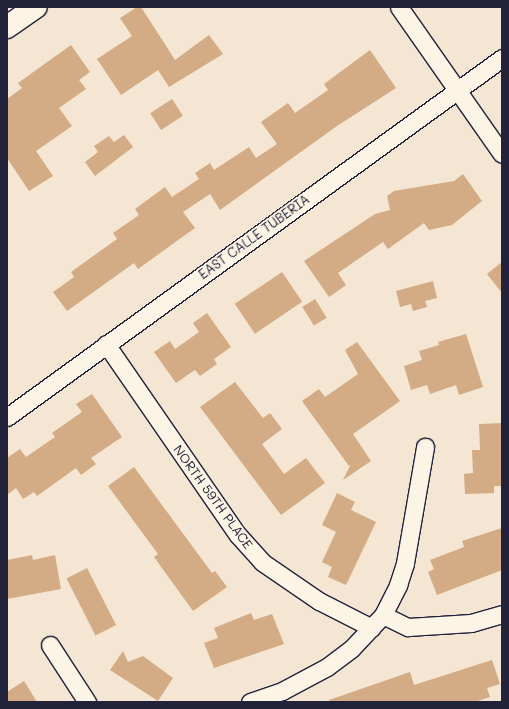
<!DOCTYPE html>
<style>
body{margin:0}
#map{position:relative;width:509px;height:709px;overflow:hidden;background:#f4e6d2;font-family:Mali,sans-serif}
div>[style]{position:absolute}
.building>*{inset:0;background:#d3ab85;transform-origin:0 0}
.roads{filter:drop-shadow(1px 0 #22223b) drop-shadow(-1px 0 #22223b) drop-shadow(0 1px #22223b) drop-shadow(0 -1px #22223b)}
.minor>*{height:17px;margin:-8.5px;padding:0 8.5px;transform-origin:8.5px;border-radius:8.5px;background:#fcf5e5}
.tertiary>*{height:22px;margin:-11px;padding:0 11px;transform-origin:11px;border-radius:11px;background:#fcf5e5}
span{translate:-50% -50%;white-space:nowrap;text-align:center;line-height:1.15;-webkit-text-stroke:3.5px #fcf5e5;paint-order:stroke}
.street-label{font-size:13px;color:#22223b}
.frame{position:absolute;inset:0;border:8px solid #22223b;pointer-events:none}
</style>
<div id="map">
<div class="building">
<i style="clip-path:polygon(137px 7px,141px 7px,175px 60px,209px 35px,223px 54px,169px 87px,158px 70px,121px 95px,97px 59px,132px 36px,120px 18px)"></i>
<i style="clip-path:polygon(71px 45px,90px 72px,79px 80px,86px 89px,59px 108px,72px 126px,36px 151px,53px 176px,29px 191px,7px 158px,7px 99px,22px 88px,18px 83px)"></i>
<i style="clip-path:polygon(370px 50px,396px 88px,337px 126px,220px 210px,210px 194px,183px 212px,195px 228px,138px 269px,134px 263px,67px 311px,53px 292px,74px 277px,71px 272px,117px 239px,113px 233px,139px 215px,135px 209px,165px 187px,172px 197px,199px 179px,195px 173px,210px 163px,214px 170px,249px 147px,256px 158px,277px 144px,261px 122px,288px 103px,295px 113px,328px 90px,324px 84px)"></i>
<i style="left:172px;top:99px;width:20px;height:26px;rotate:57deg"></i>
<i style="clip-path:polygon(124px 135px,133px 147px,95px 176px,85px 162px,98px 152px,94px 146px,109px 136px,114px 142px)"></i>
<i style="clip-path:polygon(463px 174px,482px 201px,452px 225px,429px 230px,424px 223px,388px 249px,383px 242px,338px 273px,346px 285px,329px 297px,304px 261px,375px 214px,390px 210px,387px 196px,394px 191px,454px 181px)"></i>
<i style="clip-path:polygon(502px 262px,502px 293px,487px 274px)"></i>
<i style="left:282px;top:272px;width:36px;height:57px;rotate:56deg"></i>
<i style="clip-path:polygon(433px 281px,437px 298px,425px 301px,427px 307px,413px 311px,411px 304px,400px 307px,396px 291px)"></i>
<i style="left:315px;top:299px;width:22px;height:15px;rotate:58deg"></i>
<i style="clip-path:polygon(207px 313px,231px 347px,214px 359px,217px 364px,200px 376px,195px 370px,176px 383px,154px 352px,170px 341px,175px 349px,199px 332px,193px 323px)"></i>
<i style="clip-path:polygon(466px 334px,483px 387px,459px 395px,456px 385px,430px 394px,427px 385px,411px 390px,404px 366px,422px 360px,419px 351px,439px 345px,438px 342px)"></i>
<i style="clip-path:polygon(357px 342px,400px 401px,353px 434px,371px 461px,343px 480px,351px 464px,349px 466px,302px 401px,319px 389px,325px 397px,358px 374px,345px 350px)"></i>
<i style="clip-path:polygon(235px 382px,263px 418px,270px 413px,282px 429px,262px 444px,284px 474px,306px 458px,325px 483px,281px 515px,200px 407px)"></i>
<i style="clip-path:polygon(92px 394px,122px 437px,91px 458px,96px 464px,81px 475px,76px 468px,37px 496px,34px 492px,23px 499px,16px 488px,7px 495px,7px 458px,20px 449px,26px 457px,55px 437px,52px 433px,82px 412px,76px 404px)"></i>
<i style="clip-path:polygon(502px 423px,502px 486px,494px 486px,494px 493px,465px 494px,464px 474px,473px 473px,472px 450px,480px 450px,479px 424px)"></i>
<i style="clip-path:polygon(134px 467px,212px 573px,215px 571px,227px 587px,193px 611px,154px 557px,158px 554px,108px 486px)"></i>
<i style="clip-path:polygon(337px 493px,355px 502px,351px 510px,376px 522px,346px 585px,328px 577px,332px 567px,322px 562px,336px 532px,322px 525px)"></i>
<i style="clip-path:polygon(502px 528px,502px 570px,437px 595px,428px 572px,434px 569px,430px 560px,464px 547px,462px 541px)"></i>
<i style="clip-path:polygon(32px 555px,33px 560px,55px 555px,61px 589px,7px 599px,7px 560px)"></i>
<i style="left:87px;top:568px;width:64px;height:23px;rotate:63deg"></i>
<i style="clip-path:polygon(251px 613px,254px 620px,272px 614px,284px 644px,214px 668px,204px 643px,218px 638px,214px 628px)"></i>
<i style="clip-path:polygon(123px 651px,128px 662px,143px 656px,173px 678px,158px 701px,110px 670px)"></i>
<i style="clip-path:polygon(492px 660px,500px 684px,487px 688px,490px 697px,475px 702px,329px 702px,329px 700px,410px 672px,414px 685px)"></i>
<i style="clip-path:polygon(24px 681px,37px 702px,7px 702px,7px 692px)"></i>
</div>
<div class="roads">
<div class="minor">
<i style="left:399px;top:7px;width:179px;rotate:55deg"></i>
<i style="left:106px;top:344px;width:232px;rotate:55.4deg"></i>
<i style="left:238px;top:535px;width:36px;rotate:48deg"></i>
<i style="left:262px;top:562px;width:69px;rotate:34.4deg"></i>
<i style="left:319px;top:601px;width:59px;rotate:27deg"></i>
<i style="left:7px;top:417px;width:611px;rotate:-35.95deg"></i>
<i style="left:383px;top:615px;width:28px;rotate:26deg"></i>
<i style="left:408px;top:627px;width:63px;rotate:-3.6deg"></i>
<i style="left:471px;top:623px;width:32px;rotate:-16deg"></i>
<i style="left:50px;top:645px;width:68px;rotate:57deg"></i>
<i style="left:250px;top:702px;width:34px;rotate:-19deg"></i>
<i style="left:282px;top:691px;width:51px;rotate:-28.1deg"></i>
<i style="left:327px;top:667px;width:31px;rotate:-37deg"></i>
<i style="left:352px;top:648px;width:45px;rotate:-46.8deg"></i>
<i style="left:383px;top:615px;width:34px;rotate:-63deg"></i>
<i style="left:398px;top:585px;width:23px;rotate:-72deg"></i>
<i style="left:405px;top:563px;width:118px;rotate:-80.2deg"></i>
</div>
<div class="tertiary">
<i style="left:7px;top:27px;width:35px;rotate:-35deg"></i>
</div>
</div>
<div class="street-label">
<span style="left:254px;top:237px;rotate:-36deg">EAST CALLE TUBERIA</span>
<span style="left:213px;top:497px;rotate:54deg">NORTH 59TH PLACE</span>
</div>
<div class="frame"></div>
</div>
